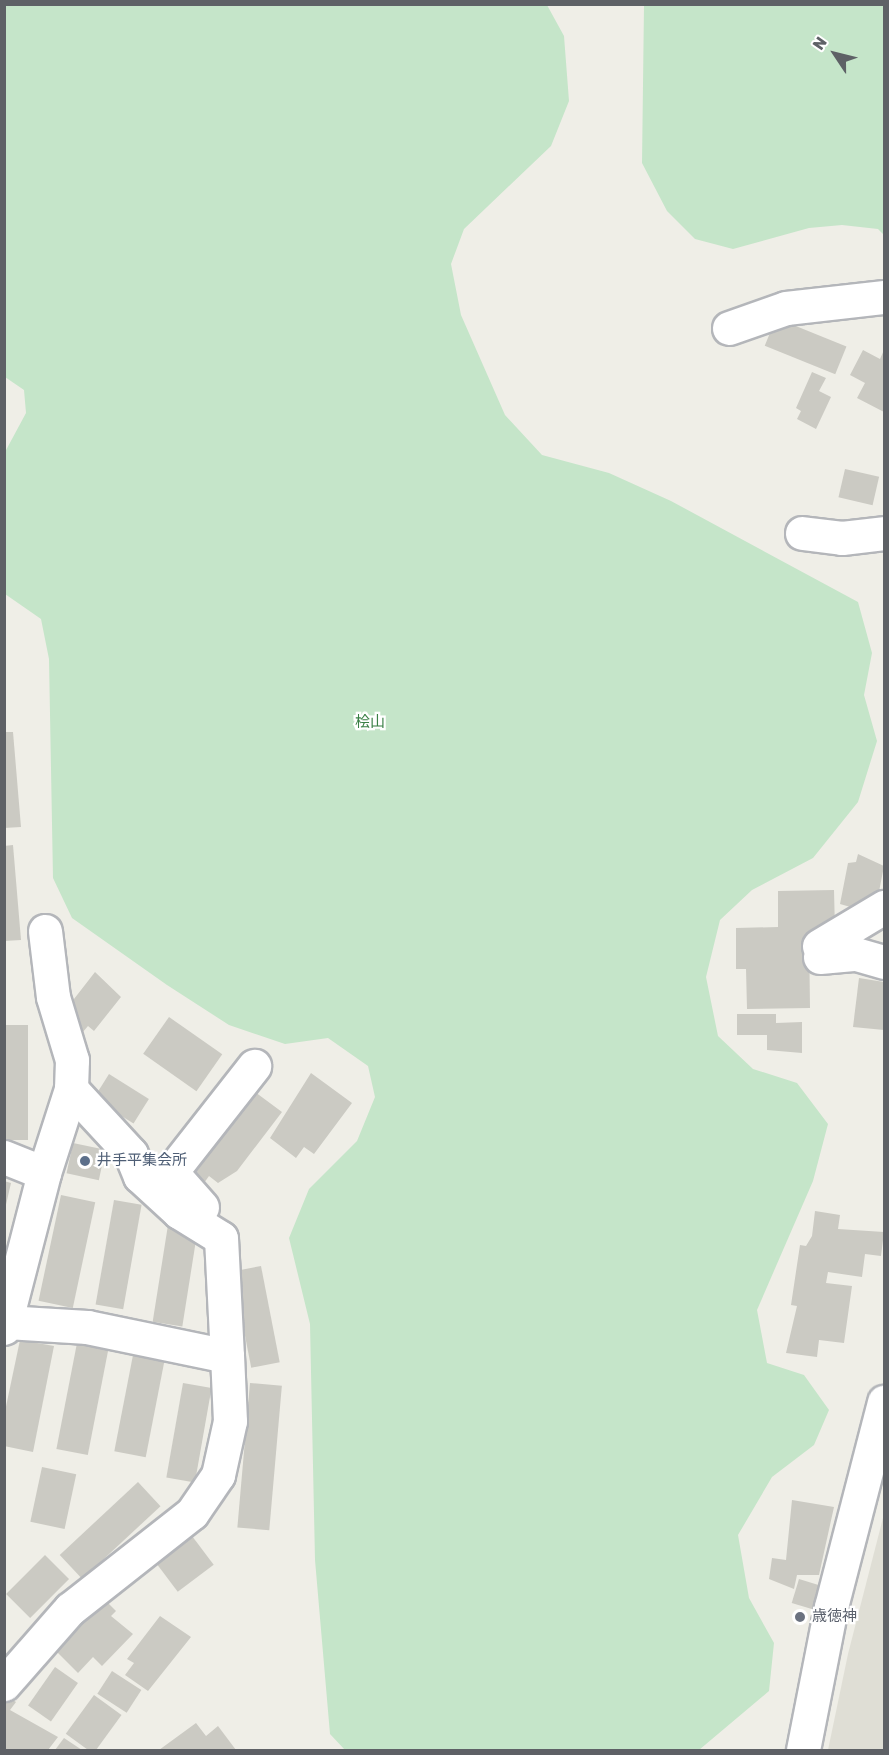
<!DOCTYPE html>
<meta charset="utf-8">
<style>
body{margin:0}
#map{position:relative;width:889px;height:1755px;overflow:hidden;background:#efeee7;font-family:Rubik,"Noto Sans JP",sans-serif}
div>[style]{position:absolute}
.education>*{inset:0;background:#dfded5}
.green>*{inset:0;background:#c5e5c9}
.building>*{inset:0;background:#cbcac3;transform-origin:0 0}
.roads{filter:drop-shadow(2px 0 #b4b6ba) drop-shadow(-2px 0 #b4b6ba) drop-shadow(0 2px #b4b6ba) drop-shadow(0 -2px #b4b6ba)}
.minor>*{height:33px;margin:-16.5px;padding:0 16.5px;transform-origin:16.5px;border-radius:16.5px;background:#fff}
.dots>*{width:16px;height:16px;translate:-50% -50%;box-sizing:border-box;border:3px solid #fff;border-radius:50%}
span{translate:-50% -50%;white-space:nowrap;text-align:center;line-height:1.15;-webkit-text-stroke:4.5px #fff;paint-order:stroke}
.park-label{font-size:15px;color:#3a8046}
.service-label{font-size:15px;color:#4e5e75}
.left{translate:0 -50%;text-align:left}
.worship-label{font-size:15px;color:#5b616d}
.frame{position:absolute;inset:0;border:6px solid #5e6166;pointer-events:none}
.north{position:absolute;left:805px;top:24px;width:60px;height:60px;-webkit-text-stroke:4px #fff;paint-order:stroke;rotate:305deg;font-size:16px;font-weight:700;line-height:24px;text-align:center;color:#5e6166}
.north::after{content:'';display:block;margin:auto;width:21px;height:27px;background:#5e6166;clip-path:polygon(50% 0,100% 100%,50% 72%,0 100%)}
</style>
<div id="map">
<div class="education">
<i style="clip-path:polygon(884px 1514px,884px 1750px,828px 1750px,848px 1654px)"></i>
</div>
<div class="green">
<i style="clip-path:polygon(5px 4px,547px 5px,564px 36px,569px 101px,551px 146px,464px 229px,451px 264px,461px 315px,505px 415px,542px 455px,609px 473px,671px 501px,858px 602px,872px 653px,864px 695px,877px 741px,858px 802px,813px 858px,752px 890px,720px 920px,706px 977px,718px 1036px,753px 1069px,797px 1083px,828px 1124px,813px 1181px,757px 1310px,767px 1363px,804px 1375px,829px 1410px,814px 1445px,772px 1477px,738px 1535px,749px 1598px,774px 1643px,769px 1691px,699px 1750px,345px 1750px,330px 1734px,315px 1560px,310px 1324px,289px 1238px,309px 1189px,357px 1141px,375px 1097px,368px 1066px,328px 1038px,285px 1044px,229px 1025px,167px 985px,72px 918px,53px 878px,49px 659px,41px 619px,5px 594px,5px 452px,26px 413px,24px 390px,5px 377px)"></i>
<i style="clip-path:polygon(644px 5px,884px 5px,884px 235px,878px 229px,842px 225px,809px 228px,733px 249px,695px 239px,667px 211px,642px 163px)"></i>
</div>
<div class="building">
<i style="left:776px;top:318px;width:76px;height:30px;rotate:22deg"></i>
<i style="clip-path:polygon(863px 350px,880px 359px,884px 350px,884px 412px,857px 398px,865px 383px,850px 375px)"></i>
<i style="clip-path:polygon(812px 372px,826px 378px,819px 391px,831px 397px,816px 429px,797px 419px,801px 411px,796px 408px)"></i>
<i style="left:845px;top:469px;width:35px;height:29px;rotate:13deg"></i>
<i style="clip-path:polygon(4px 732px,13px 732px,21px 827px,4px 828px)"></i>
<i style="clip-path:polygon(13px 845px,21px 940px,4px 941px,4px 846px)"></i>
<i style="clip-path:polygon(858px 854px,884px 866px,876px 907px,868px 912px,840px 904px,848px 863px,856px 862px)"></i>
<i style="clip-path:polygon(834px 890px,835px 930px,809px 930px,810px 1008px,747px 1009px,746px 969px,736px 969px,736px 928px,778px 927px,778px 891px)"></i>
<i style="clip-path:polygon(95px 972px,121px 997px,94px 1031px,88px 1026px,82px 1033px,67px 1020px,67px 1008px)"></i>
<i style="clip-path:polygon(859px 978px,884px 982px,884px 1030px,853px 1027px)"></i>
<i style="clip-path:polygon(737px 1014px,776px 1014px,776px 1023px,802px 1022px,802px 1053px,767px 1050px,767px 1035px,737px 1035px)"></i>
<i style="left:169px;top:1017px;width:65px;height:45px;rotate:35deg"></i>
<i style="left:28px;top:1025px;width:115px;height:24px;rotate:90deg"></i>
<i style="clip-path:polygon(311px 1073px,352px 1103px,314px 1154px,304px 1147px,296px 1158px,270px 1138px)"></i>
<i style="left:109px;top:1074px;width:47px;height:29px;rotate:32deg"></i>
<i style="clip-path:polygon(251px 1089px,282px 1112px,237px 1171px,218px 1183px,209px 1176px,204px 1183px,184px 1168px,219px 1121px,228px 1128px)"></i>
<i style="left:73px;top:1143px;width:33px;height:31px;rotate:12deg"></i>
<i style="clip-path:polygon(4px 1181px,11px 1183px,5px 1209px,4px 1209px)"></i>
<i style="left:61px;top:1195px;width:35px;height:108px;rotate:12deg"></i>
<i style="left:114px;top:1200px;width:28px;height:106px;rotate:10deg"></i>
<i style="clip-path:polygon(815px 1211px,840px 1215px,838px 1229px,884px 1232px,881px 1256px,865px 1254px,862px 1277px,828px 1272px,826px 1283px,852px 1286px,844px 1343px,819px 1340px,817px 1357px,786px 1353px,797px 1306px,791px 1305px,800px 1245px,806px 1246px,812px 1236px)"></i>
<i style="left:168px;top:1225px;width:30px;height:98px;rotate:9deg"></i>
<i style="left:261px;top:1266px;width:98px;height:29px;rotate:79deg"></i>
<i style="clip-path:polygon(20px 1340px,54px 1346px,33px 1452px,4px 1446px,4px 1416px)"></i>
<i style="left:77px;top:1343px;width:32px;height:108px;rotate:11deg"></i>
<i style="left:133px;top:1355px;width:32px;height:98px;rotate:11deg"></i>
<i style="left:183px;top:1383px;width:29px;height:96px;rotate:10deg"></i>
<i style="left:250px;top:1383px;width:32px;height:145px;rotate:5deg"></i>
<i style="left:42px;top:1467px;width:35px;height:56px;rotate:12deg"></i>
<i style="left:138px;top:1482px;width:33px;height:107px;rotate:47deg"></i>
<i style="clip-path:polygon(792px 1500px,834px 1507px,819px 1575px,797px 1575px,794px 1589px,769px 1579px,772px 1558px,786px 1560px)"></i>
<i style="left:189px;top:1532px;width:41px;height:45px;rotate:53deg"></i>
<i style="left:45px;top:1555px;width:34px;height:55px;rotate:45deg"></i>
<i style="left:799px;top:1579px;width:28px;height:25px;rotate:17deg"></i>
<i style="clip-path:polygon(100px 1595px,116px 1611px,111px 1616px,133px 1634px,102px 1666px,93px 1657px,78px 1673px,55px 1650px,88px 1606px,95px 1613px,99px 1608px,93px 1602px)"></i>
<i style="clip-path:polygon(160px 1616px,191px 1637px,148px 1691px,125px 1675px,134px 1663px,127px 1659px)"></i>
<i style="left:55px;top:1667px;width:28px;height:47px;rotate:35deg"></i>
<i style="left:112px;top:1671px;width:35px;height:27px;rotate:33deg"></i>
<i style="left:94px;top:1695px;width:34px;height:48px;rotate:36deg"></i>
<i style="clip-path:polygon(6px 1696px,16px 1702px,10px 1710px,58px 1737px,48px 1750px,4px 1750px)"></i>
<i style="clip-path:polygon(196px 1723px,206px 1736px,218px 1726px,236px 1750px,159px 1750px)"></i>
<i style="clip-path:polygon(64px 1738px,82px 1750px,55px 1750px)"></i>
</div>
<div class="roads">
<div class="minor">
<i style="left:729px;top:328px;width:60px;rotate:-19.3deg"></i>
<i style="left:786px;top:308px;width:99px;rotate:-6.4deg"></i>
<i style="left:802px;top:533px;width:40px;rotate:7.1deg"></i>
<i style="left:842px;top:538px;width:42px;rotate:-6.8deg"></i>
<i style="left:45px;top:931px;width:66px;rotate:83.1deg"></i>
<i style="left:53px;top:997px;width:66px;rotate:73.2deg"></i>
<i style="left:72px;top:1060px;width:29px;rotate:92deg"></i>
<i style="left:819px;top:946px;width:76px;rotate:-31deg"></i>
<i style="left:820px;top:957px;width:36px;rotate:-5deg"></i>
<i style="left:856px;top:954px;width:29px;rotate:16deg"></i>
<i style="left:4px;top:1157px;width:43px;rotate:21.8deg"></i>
<i style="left:44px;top:1173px;width:160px;rotate:104.5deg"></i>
<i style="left:44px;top:1173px;width:88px;rotate:-72.2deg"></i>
<i style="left:71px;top:1089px;width:88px;rotate:47.3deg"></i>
<i style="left:131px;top:1154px;width:24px;rotate:68deg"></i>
<i style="left:140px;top:1176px;width:53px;rotate:42.7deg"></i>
<i style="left:179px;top:1212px;width:49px;rotate:31.8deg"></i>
<i style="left:221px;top:1238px;width:118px;rotate:87.1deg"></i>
<i style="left:202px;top:1207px;width:47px;rotate:-131.5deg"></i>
<i style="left:171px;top:1172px;width:135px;rotate:-51.9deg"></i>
<i style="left:4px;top:1684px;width:100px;rotate:-48.7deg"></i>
<i style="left:70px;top:1609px;width:155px;rotate:-38.2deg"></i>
<i style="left:192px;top:1513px;width:46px;rotate:-55.6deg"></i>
<i style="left:218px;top:1475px;width:55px;rotate:-77.5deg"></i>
<i style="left:230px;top:1421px;width:65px;rotate:-92.6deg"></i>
<i style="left:227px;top:1356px;width:143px;rotate:-168.3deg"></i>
<i style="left:87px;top:1327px;width:81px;rotate:-176.5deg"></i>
<i style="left:803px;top:1750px;width:146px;rotate:-78.9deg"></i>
<i style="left:831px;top:1607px;width:212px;rotate:-75.5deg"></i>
</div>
</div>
<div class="dots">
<i style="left:85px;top:1161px;background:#5c6f8a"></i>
<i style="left:800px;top:1617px;background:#6b7280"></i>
</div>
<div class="park-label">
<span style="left:370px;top:723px">桧山</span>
</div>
<div class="service-label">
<span class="left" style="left:97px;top:1161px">井手平集会所</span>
</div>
<div class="worship-label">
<span class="left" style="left:812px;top:1617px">歳徳神</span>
</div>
<div class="frame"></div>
<div class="north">N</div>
</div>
